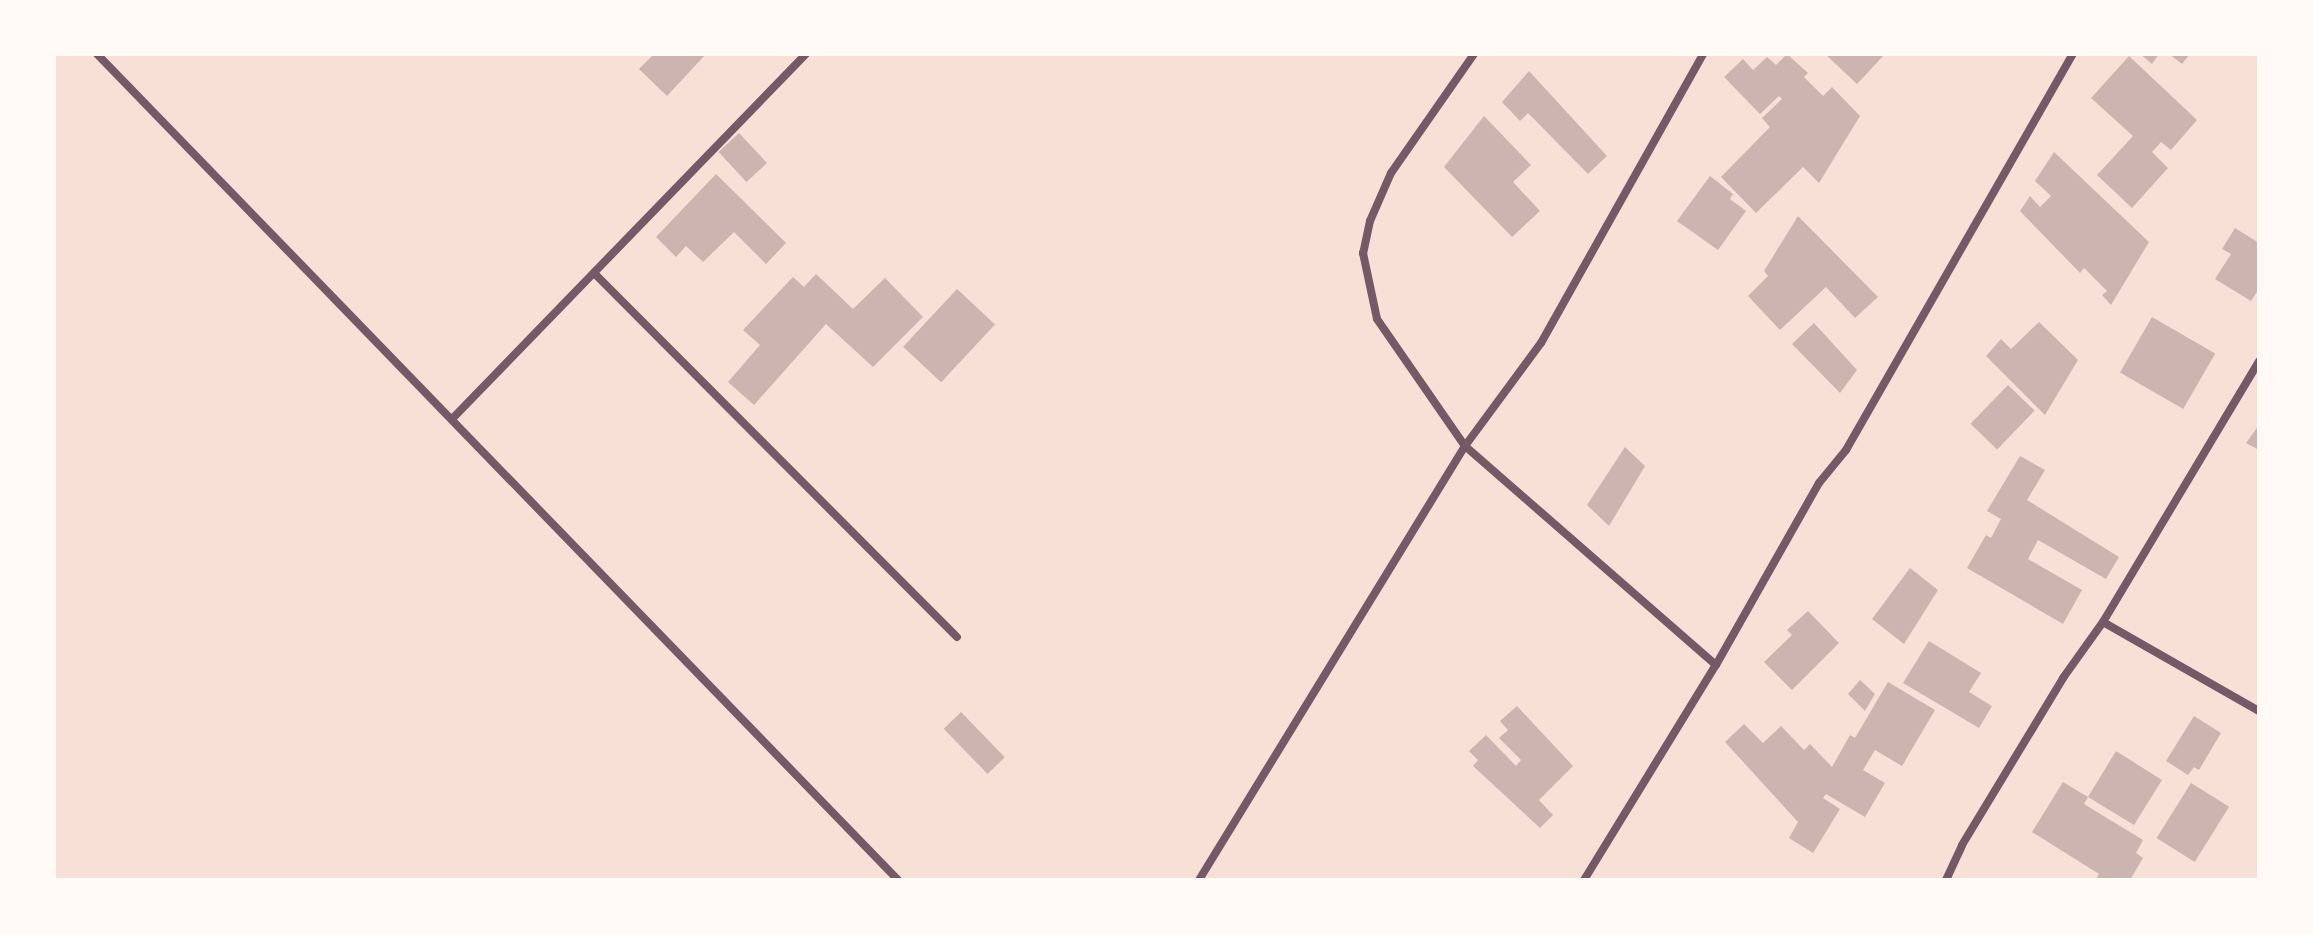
<!DOCTYPE html>
<style>
body{margin:0}
#map{position:relative;width:2313px;height:934px;overflow:hidden;background:#f7e1d7;font-family:Spectral,serif}
div>[style]{position:absolute}
.building>*{inset:0;background:#ccb4b1;transform-origin:0 0}
.minor>*{height:8px;margin:-4px;padding:0 4px;transform-origin:4px;border-radius:4px;background:#755966}
span{translate:-50% -50%;white-space:nowrap;text-align:center;line-height:1.15;-webkit-text-stroke:8px #fffaf5;paint-order:stroke}
.frame{position:absolute;inset:0;border:56px solid #fffaf5;pointer-events:none}
</style>
<div id="map">
<div class="building">
<i style="clip-path:polygon(654px 54px,706px 54px,667px 96px,639px 69px)"></i>
<i style="clip-path:polygon(1787px 54px,1808px 73px,1804px 77px,1823px 96px,1832px 87px,1860px 116px,1819px 183px,1803px 167px,1756px 213px,1721px 177px,1770px 127px,1762px 118px,1782px 99px,1779px 96px,1760px 114px,1724px 77px,1743px 59px,1753px 70px,1767px 57px,1776px 65px)"></i>
<i style="clip-path:polygon(1825px 54px,1885px 54px,1857px 84px)"></i>
<i style="clip-path:polygon(2140px 54px,2159px 54px,2152px 64px)"></i>
<i style="clip-path:polygon(2169px 54px,2190px 54px,2182px 64px)"></i>
<i style="clip-path:polygon(2129px 56px,2197px 120px,2171px 150px,2161px 142px,2152px 152px,2168px 168px,2132px 208px,2097px 175px,2133px 136px,2091px 98px)"></i>
<i style="clip-path:polygon(1529px 71px,1607px 156px,1588px 174px,1528px 113px,1520px 121px,1502px 102px)"></i>
<i style="clip-path:polygon(1484px 116px,1531px 165px,1513px 182px,1540px 211px,1512px 237px,1444px 167px)"></i>
<i style="left:739px;top:133px;width:41px;height:28px;rotate:47deg"></i>
<i style="clip-path:polygon(2054px 152px,2149px 242px,2111px 305px,2102px 295px,2107px 291px,2084px 268px,2080px 273px,2020px 211px,2030px 196px,2040px 207px,2051px 196px,2035px 181px)"></i>
<i style="clip-path:polygon(716px 174px,786px 243px,766px 264px,734px 232px,703px 262px,686px 246px,676px 257px,656px 237px)"></i>
<i style="clip-path:polygon(1710px 176px,1733px 194px,1730px 199px,1746px 211px,1718px 250px,1677px 221px)"></i>
<i style="clip-path:polygon(1798px 216px,1878px 297px,1855px 318px,1826px 287px,1780px 330px,1748px 296px,1768px 276px,1764px 271px)"></i>
<i style="clip-path:polygon(2235px 228px,2259px 243px,2259px 289px,2251px 301px,2215px 279px,2231px 254px,2222px 249px)"></i>
<i style="clip-path:polygon(816px 274px,853px 309px,885px 278px,923px 317px,873px 367px,826px 324px,754px 405px,728px 382px,760px 345px,743px 330px,793px 277px,804px 287px)"></i>
<i style="left:957px;top:289px;width:52px;height:79px;rotate:43deg"></i>
<i style="left:2152px;top:317px;width:73px;height:64px;rotate:30deg"></i>
<i style="clip-path:polygon(2039px 322px,2078px 360px,2045px 415px,1986px 356px,2001px 339px,2011px 349px)"></i>
<i style="clip-path:polygon(1814px 323px,1857px 370px,1840px 393px,1792px 344px)"></i>
<i style="left:2008px;top:385px;width:37px;height:54px;rotate:44deg"></i>
<i style="clip-path:polygon(2259px 425px,2259px 450px,2246px 443px)"></i>
<i style="clip-path:polygon(1625px 447px,1645px 466px,1609px 526px,1587px 505px)"></i>
<i style="clip-path:polygon(2020px 456px,2045px 470px,2027px 500px,2119px 557px,2106px 579px,2038px 540px,2028px 559px,2082px 590px,2063px 624px,1967px 568px,1986px 535px,1991px 538px,2001px 519px,1987px 511px)"></i>
<i style="clip-path:polygon(1910px 568px,1938px 590px,1904px 644px,1872px 619px)"></i>
<i style="clip-path:polygon(1808px 611px,1839px 643px,1792px 690px,1764px 662px,1792px 635px,1787px 630px)"></i>
<i style="clip-path:polygon(1929px 641px,1981px 673px,1969px 692px,1992px 706px,1979px 728px,1903px 683px)"></i>
<i style="clip-path:polygon(1860px 680px,1875px 694px,1865px 711px,1848px 694px)"></i>
<i style="clip-path:polygon(1888px 682px,1935px 710px,1902px 766px,1875px 750px,1863px 770px,1885px 783px,1865px 817px,1826px 794px,1823px 798px,1840px 809px,1813px 853px,1789px 838px,1798px 822px,1725px 742px,1744px 724px,1763px 743px,1781px 726px,1804px 750px,1810px 744px,1832px 767px,1850px 735px,1855px 738px)"></i>
<i style="clip-path:polygon(1517px 706px,1573px 766px,1539px 800px,1553px 815px,1540px 828px,1473px 766px,1478px 760px,1469px 751px,1486px 735px,1516px 766px,1521px 760px,1499px 738px,1508px 730px,1500px 721px)"></i>
<i style="left:961px;top:712px;width:63px;height:24px;rotate:46deg"></i>
<i style="clip-path:polygon(2194px 716px,2221px 733px,2199px 770px,2194px 767px,2188px 775px,2166px 761px)"></i>
<i style="clip-path:polygon(2116px 751px,2162px 780px,2134px 825px,2088px 797px,2084px 804px,2143px 840px,2136px 853px,2143px 858px,2130px 880px,2101px 880px,2097px 877px,2099px 874px,2032px 832px,2063px 782px,2088px 797px)"></i>
<i style="left:2191px;top:783px;width:45px;height:65px;rotate:32deg"></i>
</div>
<div class="minor">
<i style="left:97px;top:54px;width:1151px;rotate:45.88deg"></i>
<i style="left:1474px;top:54px;width:145px;rotate:124.9deg"></i>
<i style="left:1391px;top:173px;width:52px;rotate:113.6deg"></i>
<i style="left:1370px;top:221px;width:33px;rotate:102deg"></i>
<i style="left:1363px;top:253px;width:67px;rotate:78deg"></i>
<i style="left:1377px;top:319px;width:155px;rotate:55.3deg"></i>
<i style="left:1465px;top:446px;width:333px;rotate:41.1deg"></i>
<i style="left:594px;top:273px;width:514px;rotate:45.08deg"></i>
<i style="left:452px;top:419px;width:508px;rotate:-45.88deg"></i>
<i style="left:2103px;top:622px;width:180px;rotate:29.7deg"></i>
<i style="left:1199px;top:880px;width:509px;rotate:-58.5deg"></i>
<i style="left:1465px;top:446px;width:128px;rotate:-53.6deg"></i>
<i style="left:1541px;top:343px;width:331px;rotate:-60.7deg"></i>
<i style="left:1584px;top:880px;width:252px;rotate:-58.5deg"></i>
<i style="left:1716px;top:665px;width:209px;rotate:-60.5deg"></i>
<i style="left:1819px;top:483px;width:43px;rotate:-50.7deg"></i>
<i style="left:1846px;top:450px;width:456px;rotate:-60.2deg"></i>
<i style="left:1946px;top:880px;width:38px;rotate:-65deg"></i>
<i style="left:1962px;top:845px;width:195px;rotate:-58.8deg"></i>
<i style="left:2063px;top:678px;width:69px;rotate:-54.5deg"></i>
<i style="left:2103px;top:622px;width:304px;rotate:-59.1deg"></i>
</div>
<div class="frame"></div>
</div>
